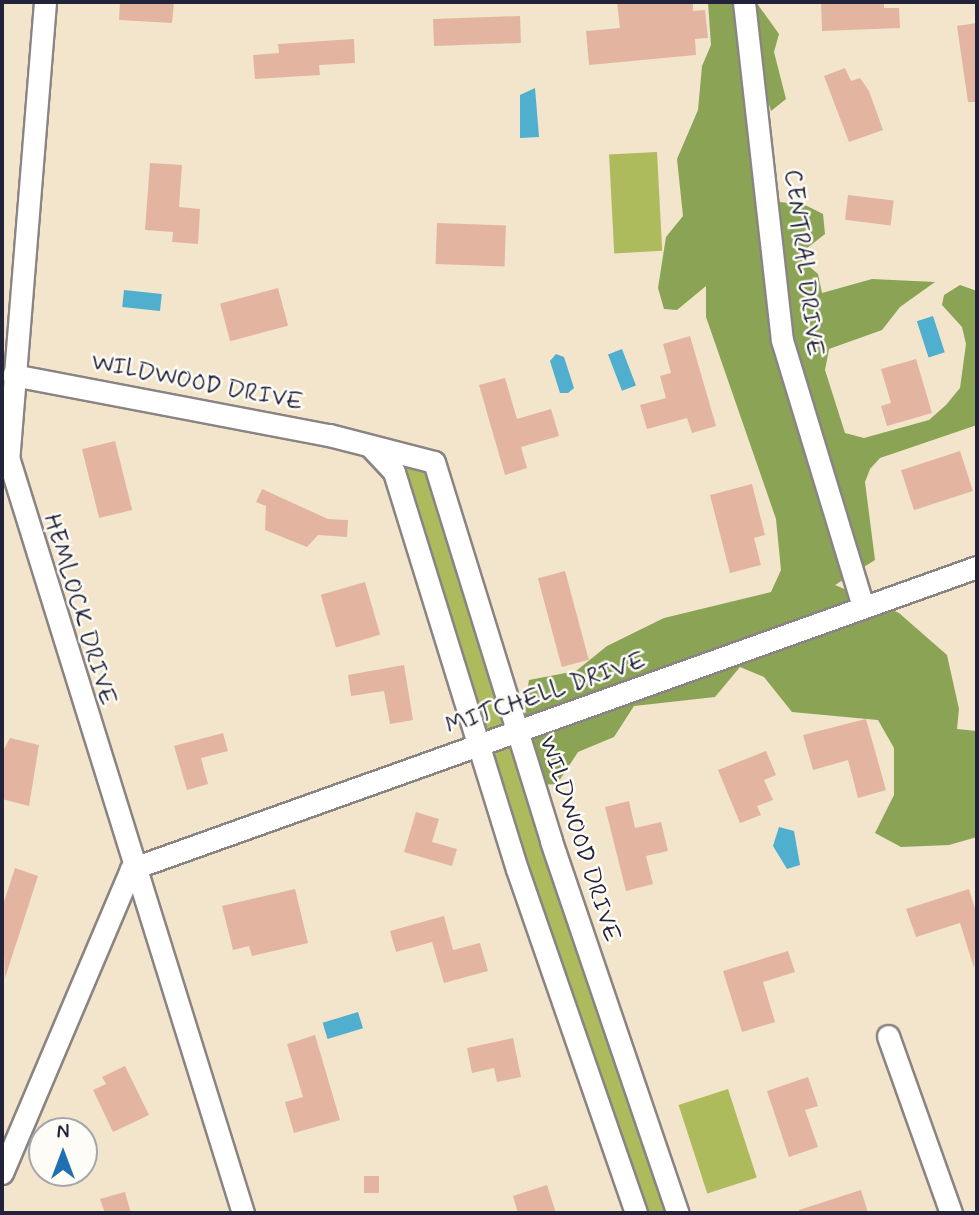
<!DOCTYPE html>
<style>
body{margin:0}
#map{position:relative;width:979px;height:1215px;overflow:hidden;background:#f2e5cb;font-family:Mynerve,sans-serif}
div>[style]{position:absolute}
.green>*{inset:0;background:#aebb5d;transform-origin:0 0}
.forest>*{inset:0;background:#8aa354}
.water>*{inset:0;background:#50aece;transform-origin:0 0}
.building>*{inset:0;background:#e3b5a1;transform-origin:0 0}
.roads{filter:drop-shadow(2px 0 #8a8483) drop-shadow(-2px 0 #8a8483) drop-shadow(0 2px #8a8483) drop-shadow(0 -2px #8a8483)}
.street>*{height:21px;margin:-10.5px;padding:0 10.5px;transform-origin:10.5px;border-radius:10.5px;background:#fff}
span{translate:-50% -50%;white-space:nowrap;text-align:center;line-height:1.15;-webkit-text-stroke:5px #fdfcf7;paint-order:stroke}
.street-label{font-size:24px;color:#22223b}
.frame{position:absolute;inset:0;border:4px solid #22223b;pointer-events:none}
.north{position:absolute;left:28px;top:1117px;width:70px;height:70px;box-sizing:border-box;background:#fdfcf7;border:2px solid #a5a5ac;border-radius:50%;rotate:0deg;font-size:19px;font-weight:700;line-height:28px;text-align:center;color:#22223b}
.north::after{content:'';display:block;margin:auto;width:24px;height:32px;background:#1f6fb2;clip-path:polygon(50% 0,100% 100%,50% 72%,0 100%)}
</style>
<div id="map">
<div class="green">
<i style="left:657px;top:152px;width:99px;height:48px;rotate:87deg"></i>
<i style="clip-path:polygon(370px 446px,434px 462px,678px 1213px,636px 1213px,394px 472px)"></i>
<i style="left:728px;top:1089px;width:93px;height:52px;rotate:72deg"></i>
</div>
<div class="forest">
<i style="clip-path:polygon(708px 2px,756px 2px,779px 34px,774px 52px,786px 99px,771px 111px,767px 98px,759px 111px,763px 200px,805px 205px,823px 214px,825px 234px,797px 256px,818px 274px,822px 293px,872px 279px,935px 282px,900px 307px,882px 330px,829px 349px,825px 370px,845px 433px,864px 438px,929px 420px,946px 405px,960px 388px,966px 344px,962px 327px,942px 305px,944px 295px,960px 285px,977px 291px,977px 425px,880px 458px,870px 469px,865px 482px,875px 560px,835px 585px,899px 613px,947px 655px,959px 709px,957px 729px,977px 731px,977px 837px,949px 845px,901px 847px,875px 833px,894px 795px,894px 748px,878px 720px,792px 712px,764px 677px,740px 667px,715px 697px,634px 706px,614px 737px,578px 752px,557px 784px,540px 785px,522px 722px,529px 680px,576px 671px,607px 646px,664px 618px,771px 592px,781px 570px,776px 519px,706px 317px,706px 286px,677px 310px,664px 309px,658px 288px,666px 237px,683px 216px,677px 159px,698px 110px,702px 66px,711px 45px)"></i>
</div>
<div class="water">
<i style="clip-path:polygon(535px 88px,539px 137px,520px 138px,520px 95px)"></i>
<i style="left:124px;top:290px;width:38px;height:17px;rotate:6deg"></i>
<i style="left:933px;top:316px;width:38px;height:17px;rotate:72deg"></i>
<i style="left:622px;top:349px;width:39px;height:15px;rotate:69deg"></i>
<i style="clip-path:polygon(556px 354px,564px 357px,574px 388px,568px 393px,560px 393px,550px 361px)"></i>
<i style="clip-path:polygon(779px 827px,794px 831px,800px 865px,787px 869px,773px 846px)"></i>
<i style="left:358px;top:1012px;width:17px;height:37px;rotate:73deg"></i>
</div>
<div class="building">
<i style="clip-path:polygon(120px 2px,174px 2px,172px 23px,119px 20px)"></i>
<i style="clip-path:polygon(617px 2px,693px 3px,693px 11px,705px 10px,708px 38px,695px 39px,696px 55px,589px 65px,586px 31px,620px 28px)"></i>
<i style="clip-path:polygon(821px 2px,884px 2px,884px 8px,899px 8px,900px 28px,822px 31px)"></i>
<i style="left:520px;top:16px;width:27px;height:87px;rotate:88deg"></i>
<i style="clip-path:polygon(977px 23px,977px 102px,968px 102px,957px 26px)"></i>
<i style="clip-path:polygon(354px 39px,355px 63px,319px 65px,320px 75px,255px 79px,253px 55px,279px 53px,278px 44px)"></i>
<i style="clip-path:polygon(845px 68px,851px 81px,860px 78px,869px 91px,883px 130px,849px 142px,824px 76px)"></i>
<i style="clip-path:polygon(150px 163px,182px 165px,179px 207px,200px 209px,198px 244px,172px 242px,173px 232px,145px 230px)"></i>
<i style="left:848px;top:195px;width:46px;height:25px;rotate:7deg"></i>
<i style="left:437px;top:223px;width:69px;height:41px;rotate:2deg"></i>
<i style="left:278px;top:288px;width:39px;height:60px;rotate:75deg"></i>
<i style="clip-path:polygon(690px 336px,716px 426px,692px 433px,687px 418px,647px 429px,640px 405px,666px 398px,660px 376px,671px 373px,663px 344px)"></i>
<i style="clip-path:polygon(916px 359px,932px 413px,887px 426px,881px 406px,891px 403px,881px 369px)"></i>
<i style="clip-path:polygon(505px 378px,517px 419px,551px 409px,559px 436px,521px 447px,527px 468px,505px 475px,479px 385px)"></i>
<i style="left:115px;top:441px;width:71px;height:34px;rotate:76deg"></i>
<i style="left:960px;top:451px;width:42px;height:62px;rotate:72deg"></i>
<i style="clip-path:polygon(752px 484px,765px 535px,754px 538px,761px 565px,730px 573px,710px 495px)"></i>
<i style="clip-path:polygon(262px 489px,328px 519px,348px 520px,347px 537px,318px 535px,307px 547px,265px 530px,266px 506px,256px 502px)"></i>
<i style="left:565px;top:571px;width:92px;height:28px;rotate:75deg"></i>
<i style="left:365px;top:582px;width:55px;height:46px;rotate:74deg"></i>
<i style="clip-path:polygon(404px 665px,413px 720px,390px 724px,384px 691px,351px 696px,348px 675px)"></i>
<i style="clip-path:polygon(866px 719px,886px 790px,858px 798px,848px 760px,813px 770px,803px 735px)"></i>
<i style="clip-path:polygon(223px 733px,228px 751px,201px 758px,208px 784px,187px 790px,174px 746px)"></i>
<i style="clip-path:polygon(10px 738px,39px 745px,29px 806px,2px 799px,2px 753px)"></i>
<i style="clip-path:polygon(766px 751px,776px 775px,764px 780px,773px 800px,757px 806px,761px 815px,740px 823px,718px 770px)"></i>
<i style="clip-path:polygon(629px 801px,635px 828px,661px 822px,668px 851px,646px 856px,653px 884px,626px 891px,605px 807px)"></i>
<i style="clip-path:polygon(416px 812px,439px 819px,432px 842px,457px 849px,452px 866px,404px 852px)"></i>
<i style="clip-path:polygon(15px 868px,38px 876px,5px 978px,2px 908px)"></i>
<i style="clip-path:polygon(295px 889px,308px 943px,252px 956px,249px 946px,233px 950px,222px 906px)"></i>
<i style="clip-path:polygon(969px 889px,977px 915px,974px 968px,960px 923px,916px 937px,906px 909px)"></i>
<i style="clip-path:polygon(444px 916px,453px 950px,480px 943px,488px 971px,444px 983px,432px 942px,396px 952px,390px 931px)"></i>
<i style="clip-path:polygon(788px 951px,795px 972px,763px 982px,775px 1022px,742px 1032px,723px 971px)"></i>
<i style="clip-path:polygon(315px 1035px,340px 1120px,294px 1133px,285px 1102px,303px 1097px,287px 1044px)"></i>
<i style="clip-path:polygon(513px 1038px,521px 1077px,497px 1082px,494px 1068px,472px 1073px,467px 1048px)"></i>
<i style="clip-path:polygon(125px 1066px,149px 1115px,113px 1132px,93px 1090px,106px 1084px,102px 1077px)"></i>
<i style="clip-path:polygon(808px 1077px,818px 1106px,805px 1110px,818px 1147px,789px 1157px,767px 1091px)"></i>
<i style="left:364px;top:1176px;width:15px;height:17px"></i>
<i style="clip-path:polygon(547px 1185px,556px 1213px,518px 1213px,513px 1196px)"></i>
<i style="clip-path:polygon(861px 1190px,868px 1213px,799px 1213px,799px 1210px)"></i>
<i style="clip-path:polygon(125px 1192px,131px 1213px,105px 1213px,100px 1199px)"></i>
</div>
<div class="roads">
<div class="street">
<i style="left:45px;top:2px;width:457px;rotate:94.6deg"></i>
<i style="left:8px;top:457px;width:792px;rotate:72.73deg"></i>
<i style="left:744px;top:2px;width:340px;rotate:83.6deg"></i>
<i style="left:782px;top:340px;width:278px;rotate:73.1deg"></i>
<i style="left:13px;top:375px;width:322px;rotate:10.8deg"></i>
<i style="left:329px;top:435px;width:108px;rotate:14.4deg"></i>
<i style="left:434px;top:462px;width:397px;rotate:72.8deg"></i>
<i style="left:551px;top:841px;width:393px;rotate:71.2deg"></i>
<i style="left:370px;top:446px;width:35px;rotate:47deg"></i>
<i style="left:394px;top:472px;width:416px;rotate:72.8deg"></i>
<i style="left:517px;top:869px;width:364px;rotate:70.9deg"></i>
<i style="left:888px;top:1036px;width:188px;rotate:70.4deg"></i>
<i style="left:2px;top:1173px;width:330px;rotate:-67deg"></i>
<i style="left:131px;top:869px;width:898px;rotate:-19.65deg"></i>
</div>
</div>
<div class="street-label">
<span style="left:803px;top:263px;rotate:83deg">CENTRAL DRIVE</span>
<span style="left:197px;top:383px;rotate:11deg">WILDWOOD DRIVE</span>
<span style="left:79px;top:610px;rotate:73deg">HEMLOCK DRIVE</span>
<span style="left:546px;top:694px;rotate:-19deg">MITCHELL DRIVE</span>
<span style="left:579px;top:839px;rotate:72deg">WILDWOOD DRIVE</span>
</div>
<div class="frame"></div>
<div class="north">N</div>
</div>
